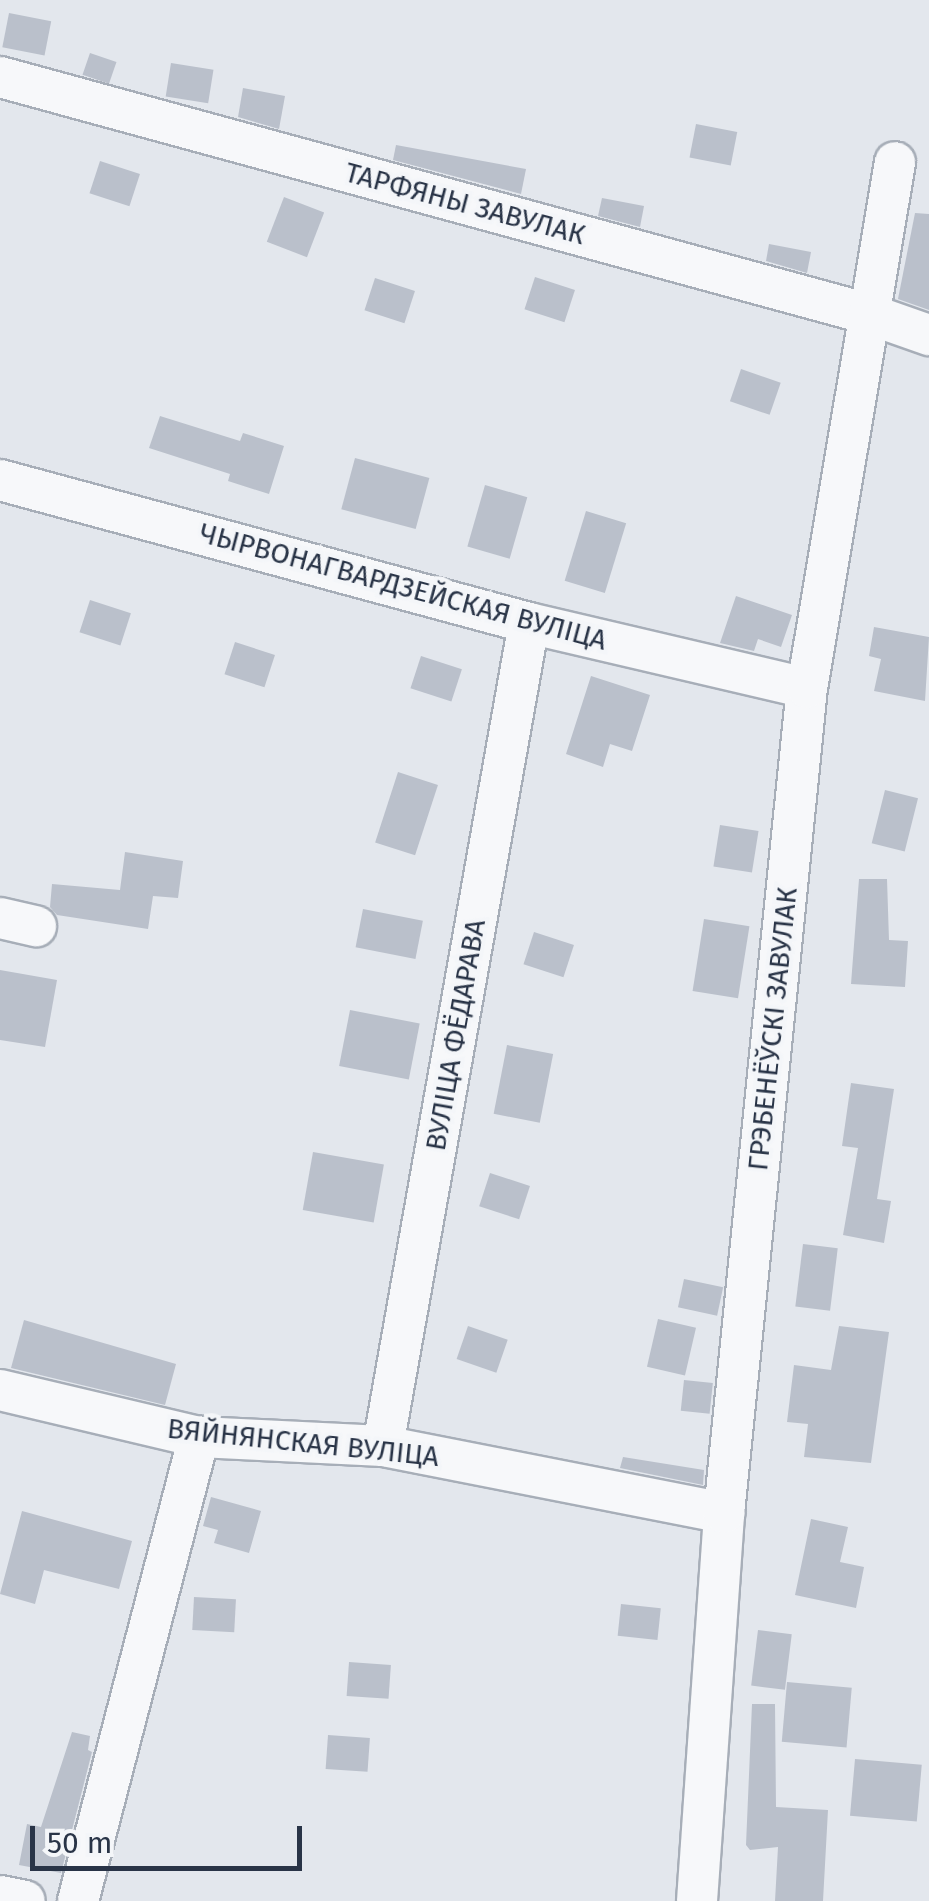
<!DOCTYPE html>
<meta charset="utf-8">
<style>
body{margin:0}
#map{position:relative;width:929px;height:1901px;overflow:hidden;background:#e3e7ed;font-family:"Fira Sans",sans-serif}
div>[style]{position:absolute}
.building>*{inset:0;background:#bac0cb;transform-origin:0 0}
.roads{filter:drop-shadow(2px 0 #a7aeb8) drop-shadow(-2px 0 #a7aeb8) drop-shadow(0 2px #a7aeb8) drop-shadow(0 -2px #a7aeb8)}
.minor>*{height:40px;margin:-20px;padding:0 20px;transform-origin:20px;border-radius:20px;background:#f7f8fa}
span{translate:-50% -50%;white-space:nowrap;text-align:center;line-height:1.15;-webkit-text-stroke:8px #f4f6f9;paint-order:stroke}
.street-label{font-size:28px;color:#293447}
.scale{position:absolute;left:30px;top:1826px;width:272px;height:45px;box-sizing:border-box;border:5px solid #293447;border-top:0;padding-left:12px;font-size:30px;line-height:35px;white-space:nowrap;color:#293447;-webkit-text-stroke:8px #f4f6f9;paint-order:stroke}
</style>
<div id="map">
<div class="building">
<i style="left:9px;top:13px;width:43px;height:35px;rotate:11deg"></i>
<i style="left:90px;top:53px;width:28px;height:23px;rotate:19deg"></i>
<i style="left:171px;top:63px;width:43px;height:34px;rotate:9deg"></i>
<i style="clip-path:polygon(243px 88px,285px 96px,279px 129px,238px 117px)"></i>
<i style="left:696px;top:124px;width:42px;height:34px;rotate:11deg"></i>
<i style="clip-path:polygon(396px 145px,526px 169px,521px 194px,393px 160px)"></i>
<i style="left:100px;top:161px;width:42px;height:34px;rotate:18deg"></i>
<i style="left:284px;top:197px;width:43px;height:48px;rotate:21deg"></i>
<i style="clip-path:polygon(602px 198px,644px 206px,640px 227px,598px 216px)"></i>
<i style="clip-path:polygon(915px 213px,929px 214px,929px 310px,898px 299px)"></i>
<i style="clip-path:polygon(769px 244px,811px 252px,807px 273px,766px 261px)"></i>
<i style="left:535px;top:277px;width:42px;height:34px;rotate:18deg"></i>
<i style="left:375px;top:278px;width:42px;height:34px;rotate:18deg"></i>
<i style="left:741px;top:369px;width:42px;height:34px;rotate:19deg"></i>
<i style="clip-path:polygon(160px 416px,240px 441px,243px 433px,284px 446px,269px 494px,228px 481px,230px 474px,149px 448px)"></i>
<i style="left:355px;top:458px;width:77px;height:53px;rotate:15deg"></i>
<i style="left:485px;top:485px;width:44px;height:64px;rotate:16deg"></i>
<i style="left:586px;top:511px;width:42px;height:73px;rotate:17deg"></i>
<i style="clip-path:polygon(736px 596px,792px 615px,781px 647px,758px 639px,754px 651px,720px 643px)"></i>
<i style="left:90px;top:600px;width:43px;height:34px;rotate:18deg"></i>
<i style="clip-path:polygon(874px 627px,929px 637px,925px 701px,874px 691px,881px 659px,869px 656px)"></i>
<i style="left:235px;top:642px;width:42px;height:34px;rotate:18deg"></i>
<i style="left:421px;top:656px;width:43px;height:34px;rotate:18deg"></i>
<i style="clip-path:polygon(591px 676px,650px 695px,632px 751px,610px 744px,603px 767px,566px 754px)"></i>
<i style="left:398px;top:772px;width:42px;height:74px;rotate:18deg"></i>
<i style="left:885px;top:790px;width:34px;height:55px;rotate:14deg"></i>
<i style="left:720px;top:825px;width:39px;height:42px;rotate:9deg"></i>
<i style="clip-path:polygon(125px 852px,183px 861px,178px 898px,153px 896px,148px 929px,57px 915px,50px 907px,52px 884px,120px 890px)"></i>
<i style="clip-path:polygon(859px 879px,887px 879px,889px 940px,908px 941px,905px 987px,851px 984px)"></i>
<i style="left:363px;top:909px;width:61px;height:39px;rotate:11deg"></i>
<i style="left:704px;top:919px;width:46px;height:73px;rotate:9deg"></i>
<i style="left:534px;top:932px;width:42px;height:34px;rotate:18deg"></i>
<i style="clip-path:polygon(0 970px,57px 980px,45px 1047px,0 1040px)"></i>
<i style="left:350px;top:1010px;width:71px;height:57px;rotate:11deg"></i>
<i style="left:507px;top:1045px;width:47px;height:70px;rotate:11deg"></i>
<i style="clip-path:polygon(851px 1083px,894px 1089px,877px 1199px,891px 1201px,884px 1243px,843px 1235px,858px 1148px,842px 1146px)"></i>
<i style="left:313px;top:1152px;width:72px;height:59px;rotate:10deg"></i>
<i style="left:490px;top:1173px;width:42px;height:35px;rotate:18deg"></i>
<i style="left:803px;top:1244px;width:35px;height:63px;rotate:7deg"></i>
<i style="left:684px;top:1279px;width:40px;height:29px;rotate:12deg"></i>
<i style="left:658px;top:1319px;width:39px;height:49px;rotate:13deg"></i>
<i style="clip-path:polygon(24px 1320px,176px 1364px,165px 1405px,11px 1368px)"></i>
<i style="left:468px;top:1326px;width:42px;height:35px;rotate:19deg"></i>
<i style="clip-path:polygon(839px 1326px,889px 1332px,871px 1463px,804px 1457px,808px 1424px,787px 1422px,794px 1365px,831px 1370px)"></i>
<i style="left:684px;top:1380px;width:29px;height:31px;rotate:6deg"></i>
<i style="clip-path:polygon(623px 1457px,704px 1470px,703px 1485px,620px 1468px)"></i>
<i style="clip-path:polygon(211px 1497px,261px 1511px,249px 1553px,214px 1543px,218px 1530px,203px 1526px)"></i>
<i style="clip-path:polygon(22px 1511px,132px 1541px,119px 1589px,44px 1570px,35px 1604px,0 1594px)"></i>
<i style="clip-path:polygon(811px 1519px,848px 1527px,840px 1562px,864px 1567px,856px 1608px,795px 1595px)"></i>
<i style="left:194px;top:1597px;width:42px;height:33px;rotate:3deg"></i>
<i style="left:621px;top:1604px;width:40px;height:32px;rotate:6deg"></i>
<i style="left:758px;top:1630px;width:34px;height:56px;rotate:7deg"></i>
<i style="left:349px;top:1662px;width:42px;height:34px;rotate:4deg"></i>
<i style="left:787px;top:1682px;width:65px;height:60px;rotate:5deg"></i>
<i style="clip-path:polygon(752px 1704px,775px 1704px,776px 1807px,828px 1810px,823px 1901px,775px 1901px,778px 1847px,750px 1850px,746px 1845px)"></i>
<i style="clip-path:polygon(72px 1732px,90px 1736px,88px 1750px,92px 1752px,61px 1873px,19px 1865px,27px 1824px,41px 1827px)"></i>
<i style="left:328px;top:1735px;width:42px;height:34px;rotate:4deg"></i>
<i style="left:855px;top:1759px;width:67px;height:57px;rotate:5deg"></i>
</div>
<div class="roads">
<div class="minor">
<i style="left:0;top:77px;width:901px;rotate:15.26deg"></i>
<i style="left:869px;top:314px;width:64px;rotate:19.3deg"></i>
<i style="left:0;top:480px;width:548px;rotate:15.13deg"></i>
<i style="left:529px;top:623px;width:285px;rotate:13.2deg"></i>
<i style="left:0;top:918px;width:37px;rotate:13deg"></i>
<i style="left:0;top:1390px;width:204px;rotate:13.3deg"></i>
<i style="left:199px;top:1437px;width:184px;rotate:2.8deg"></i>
<i style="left:383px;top:1446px;width:348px;rotate:11.1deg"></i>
<i style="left:383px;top:1446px;width:836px;rotate:-79.94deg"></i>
<i style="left:0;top:1896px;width:25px;rotate:11deg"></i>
<i style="left:78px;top:1901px;width:480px;rotate:-75.4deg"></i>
<i style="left:697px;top:1901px;width:389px;rotate:-86deg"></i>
<i style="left:724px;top:1513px;width:829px;rotate:-84.26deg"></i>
<i style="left:807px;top:688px;width:533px;rotate:-80.5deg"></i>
</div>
</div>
<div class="street-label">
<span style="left:465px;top:204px;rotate:15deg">ТАРФЯНЫ ЗАВУЛАК</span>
<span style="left:403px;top:587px;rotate:15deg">ЧЫРВОНАГВАРДЗЕЙСКАЯ ВУЛІЦА</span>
<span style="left:773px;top:1029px;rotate:-84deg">ГРЭБЕНЁЎСКІ ЗАВУЛАК</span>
<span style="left:456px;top:1035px;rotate:-80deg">ВУЛІЦА ФЁДАРАВА</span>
<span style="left:303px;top:1443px;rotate:6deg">ВЯЙНЯНСКАЯ ВУЛІЦА</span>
</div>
<div class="scale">50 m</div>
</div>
